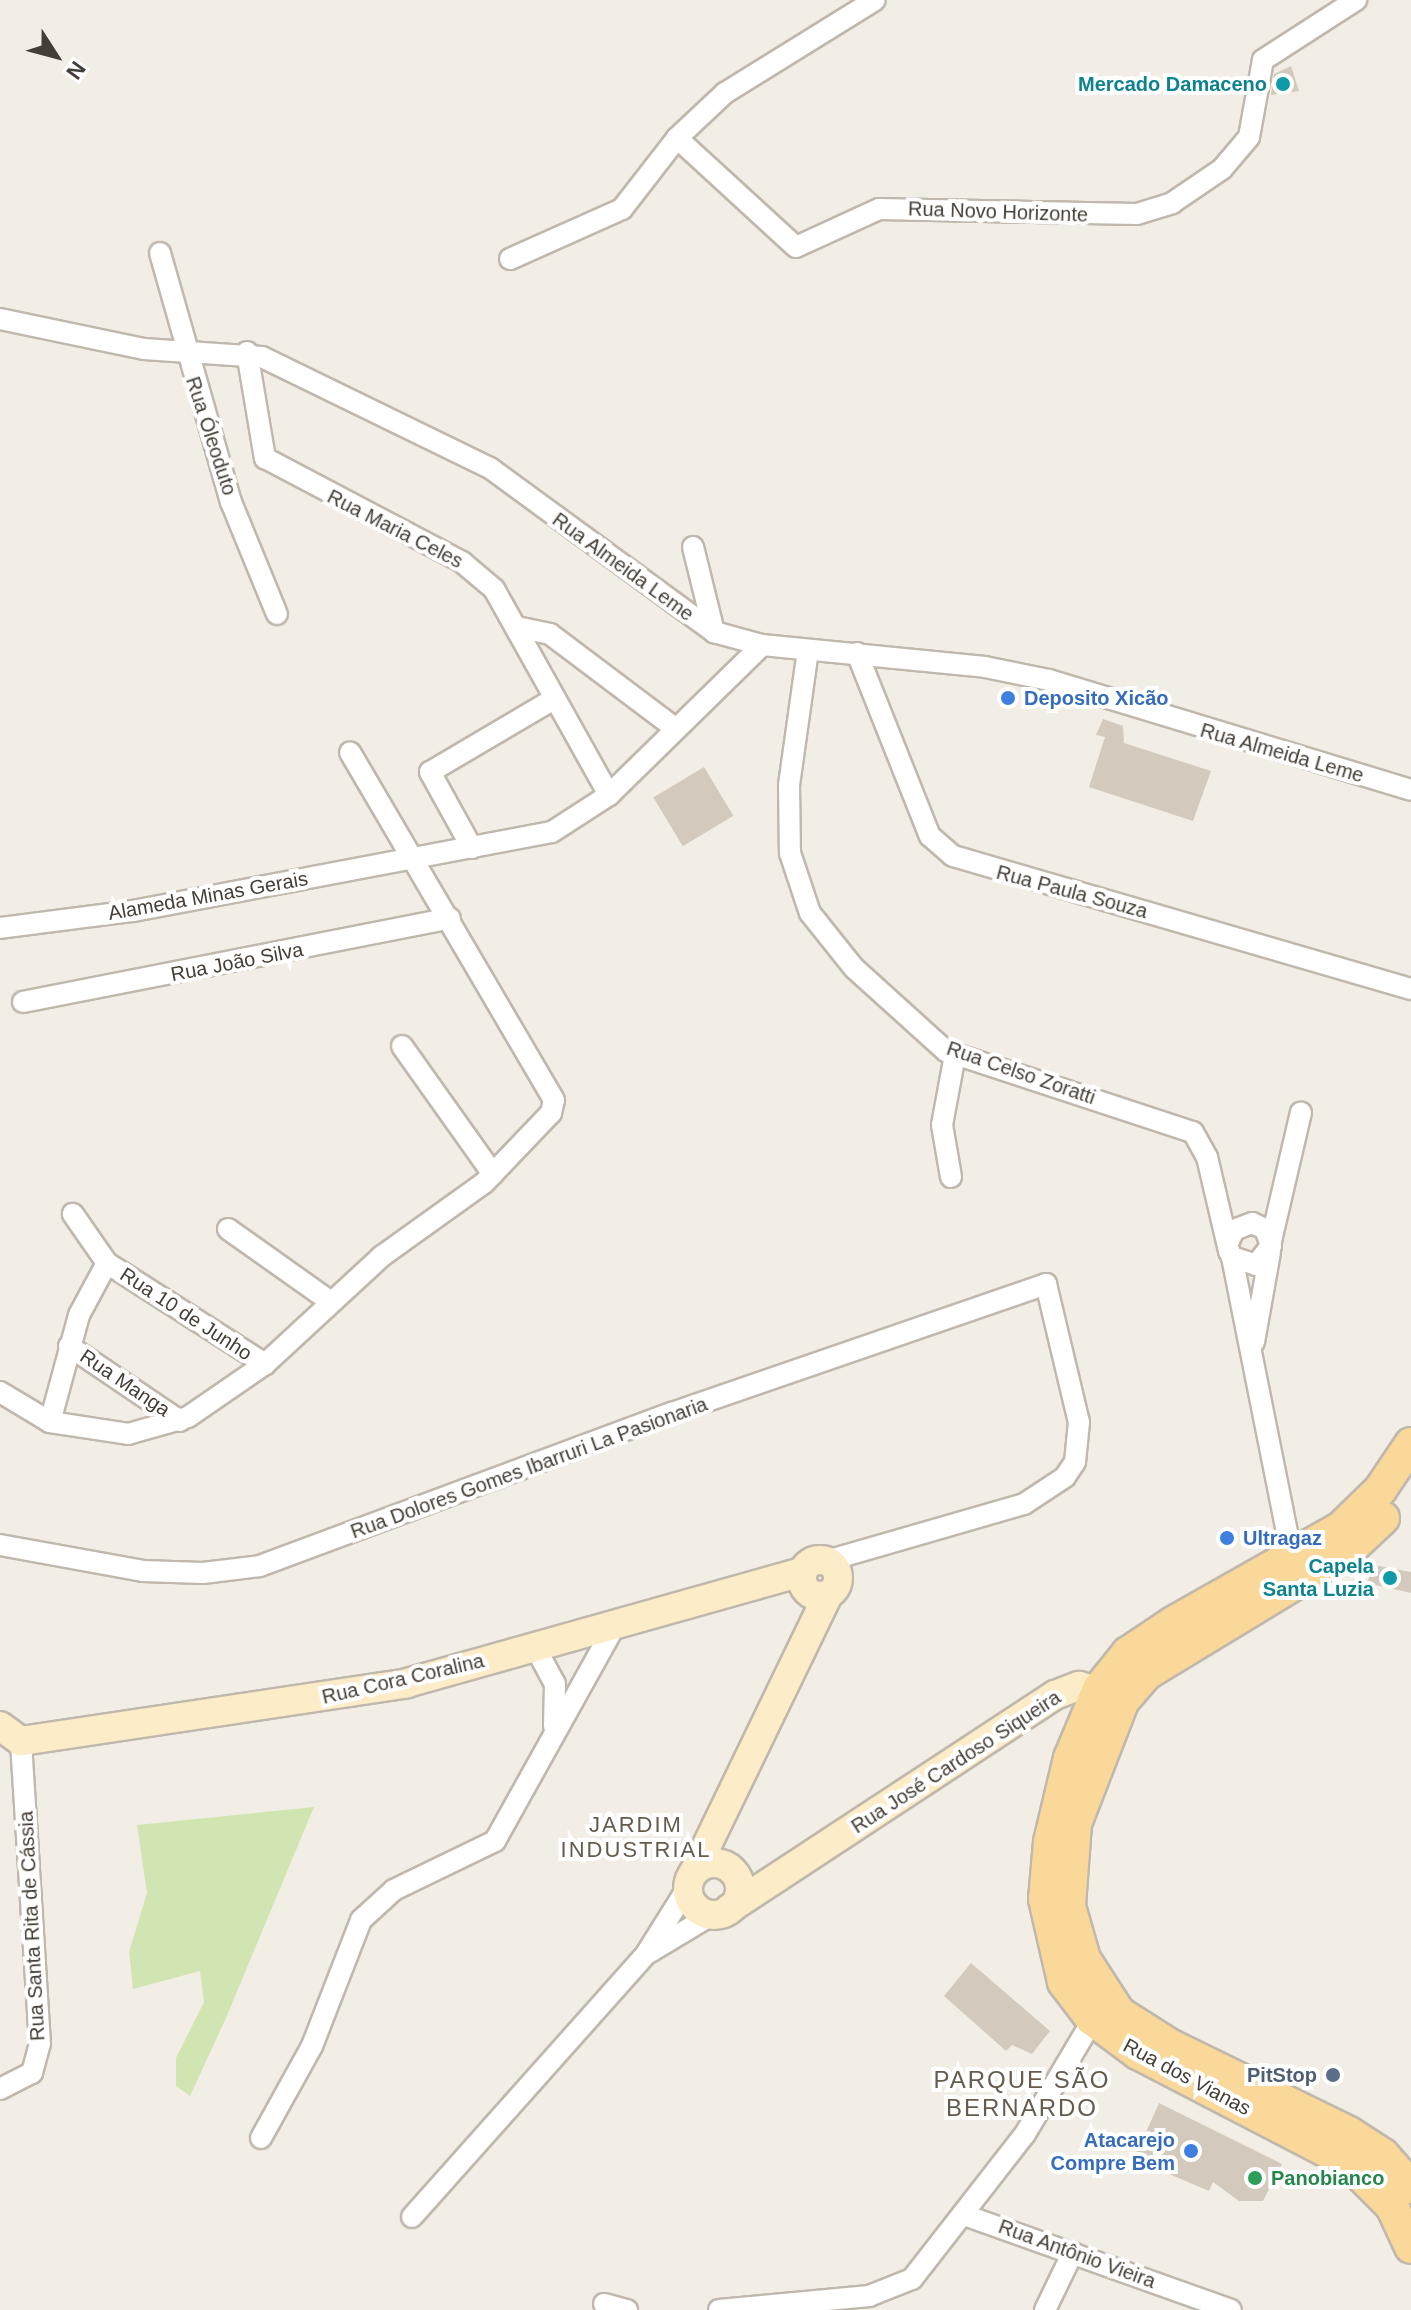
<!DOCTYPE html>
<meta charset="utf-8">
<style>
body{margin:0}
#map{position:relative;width:1411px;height:2310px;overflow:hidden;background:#f2eee6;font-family:Helvetica,sans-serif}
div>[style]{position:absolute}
.green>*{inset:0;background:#d0e5b1}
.building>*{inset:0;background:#d3c9bc;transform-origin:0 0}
.roads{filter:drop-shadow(2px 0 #c0b8ac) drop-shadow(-2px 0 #c0b8ac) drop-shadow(0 2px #c0b8ac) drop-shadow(0 -2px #c0b8ac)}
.street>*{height:20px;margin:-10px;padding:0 10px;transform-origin:10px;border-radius:10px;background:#fff}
.secondary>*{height:28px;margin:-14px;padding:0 14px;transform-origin:14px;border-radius:14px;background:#fcecc7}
.secondary>.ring{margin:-14px;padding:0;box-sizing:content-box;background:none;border:28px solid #fcecc7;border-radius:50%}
.primary>*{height:32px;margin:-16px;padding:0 16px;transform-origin:16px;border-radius:16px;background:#f9d899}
.dots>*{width:22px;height:22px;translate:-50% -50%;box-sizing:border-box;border:4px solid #fff;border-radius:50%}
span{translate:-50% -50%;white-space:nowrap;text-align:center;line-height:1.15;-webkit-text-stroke:8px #fff;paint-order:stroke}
.culture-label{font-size:20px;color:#0d838f;font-weight:700}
.right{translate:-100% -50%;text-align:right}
.street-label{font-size:20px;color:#453e36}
.shop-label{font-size:20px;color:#366cbe;font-weight:700}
.left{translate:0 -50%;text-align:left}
.service-label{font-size:20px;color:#4e5e75;font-weight:700}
.leisure-label{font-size:20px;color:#27864d;font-weight:700}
.neighbourhood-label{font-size:22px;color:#675b4e;letter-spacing:2px}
.quarter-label{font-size:24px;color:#675b4e;letter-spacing:2px}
.north{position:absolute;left:16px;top:16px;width:80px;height:80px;-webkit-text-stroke:6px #fff;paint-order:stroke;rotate:126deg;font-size:22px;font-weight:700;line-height:32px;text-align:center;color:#453e36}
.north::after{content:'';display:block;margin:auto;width:28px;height:36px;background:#453e36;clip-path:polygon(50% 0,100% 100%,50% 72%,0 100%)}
</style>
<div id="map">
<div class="green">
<i style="clip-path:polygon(314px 1807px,226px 2018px,190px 2096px,176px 2086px,176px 2058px,204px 2002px,200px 1971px,133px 1989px,129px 1952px,147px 1893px,137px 1825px)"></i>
</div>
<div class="building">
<i style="clip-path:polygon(1291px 66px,1299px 91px,1271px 95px,1274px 74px)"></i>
<i style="clip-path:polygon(1103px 719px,1123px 726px,1124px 743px,1211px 771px,1193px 821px,1089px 787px,1105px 737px,1096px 735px)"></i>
<i style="left:704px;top:767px;width:57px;height:59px;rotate:59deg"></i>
<i style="clip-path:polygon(1374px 1565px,1411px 1572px,1411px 1593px,1367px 1583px)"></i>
<i style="clip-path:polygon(971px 1963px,1050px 2031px,1032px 2054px,1012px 2045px,1006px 2051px,944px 1996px)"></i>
<i style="clip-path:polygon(1159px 2103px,1282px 2164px,1263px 2201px,1239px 2201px,1213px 2182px,1209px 2191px,1134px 2159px)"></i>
</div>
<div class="roads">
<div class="street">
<i style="left:677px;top:138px;width:161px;rotate:42.5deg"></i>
<i style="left:796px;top:247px;width:91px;rotate:-24.6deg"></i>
<i style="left:879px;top:209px;width:258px;rotate:1.1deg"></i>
<i style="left:1137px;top:214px;width:37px;rotate:-17deg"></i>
<i style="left:1172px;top:203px;width:60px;rotate:-34.2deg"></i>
<i style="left:1222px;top:169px;width:42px;rotate:-49.8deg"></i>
<i style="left:1249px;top:137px;width:78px;rotate:-79.7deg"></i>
<i style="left:1263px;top:60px;width:111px;rotate:-32.8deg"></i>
<i style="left:160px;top:253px;width:259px;rotate:74.1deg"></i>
<i style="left:231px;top:502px;width:121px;rotate:67.7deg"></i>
<i style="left:510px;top:259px;width:123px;rotate:-24.1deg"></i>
<i style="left:622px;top:209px;width:90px;rotate:-52.2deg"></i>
<i style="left:677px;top:138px;width:66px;rotate:-43.2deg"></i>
<i style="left:725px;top:93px;width:176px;rotate:-31.8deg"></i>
<i style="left:0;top:319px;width:147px;rotate:11.8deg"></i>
<i style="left:144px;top:349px;width:118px;rotate:3.9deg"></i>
<i style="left:262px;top:357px;width:254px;rotate:26deg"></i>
<i style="left:490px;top:468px;width:278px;rotate:36.2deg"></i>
<i style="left:714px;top:632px;width:50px;rotate:15.2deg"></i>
<i style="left:762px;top:645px;width:224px;rotate:5.6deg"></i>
<i style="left:985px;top:667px;width:65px;rotate:11.5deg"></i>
<i style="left:1049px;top:680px;width:378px;rotate:16.9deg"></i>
<i style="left:247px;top:352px;width:108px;rotate:80.4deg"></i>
<i style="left:265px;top:458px;width:223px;rotate:27.8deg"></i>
<i style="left:462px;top:562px;width:42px;rotate:40.2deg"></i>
<i style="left:494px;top:589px;width:236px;rotate:60.8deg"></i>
<i style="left:693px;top:547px;width:88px;rotate:76.1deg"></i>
<i style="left:517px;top:627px;width:34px;rotate:12deg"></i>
<i style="left:550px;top:634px;width:158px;rotate:37deg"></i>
<i style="left:808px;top:650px;width:136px;rotate:98deg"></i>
<i style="left:789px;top:785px;width:68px;rotate:89.2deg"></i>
<i style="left:790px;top:853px;width:63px;rotate:71.6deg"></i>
<i style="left:810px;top:913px;width:70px;rotate:51.3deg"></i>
<i style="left:854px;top:968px;width:124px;rotate:42.1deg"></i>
<i style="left:946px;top:1051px;width:260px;rotate:18.2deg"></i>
<i style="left:1193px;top:1132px;width:29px;rotate:61deg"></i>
<i style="left:1207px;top:1157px;width:97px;rotate:76.8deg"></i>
<i style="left:1229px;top:1251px;width:7px;rotate:63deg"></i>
<i style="left:1232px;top:1257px;width:25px;rotate:18deg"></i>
<i style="left:1256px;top:1265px;width:24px;rotate:-52deg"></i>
<i style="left:1271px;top:1246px;width:18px;rotate:-109deg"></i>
<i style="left:1265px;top:1229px;width:14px;rotate:-155deg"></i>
<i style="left:1252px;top:1223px;width:19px;rotate:159deg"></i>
<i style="left:1234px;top:1230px;width:14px;rotate:115deg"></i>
<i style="left:857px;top:653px;width:197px;rotate:68.3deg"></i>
<i style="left:930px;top:836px;width:30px;rotate:41deg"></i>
<i style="left:953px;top:856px;width:477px;rotate:16.2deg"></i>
<i style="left:472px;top:848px;width:87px;rotate:-118.9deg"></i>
<i style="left:430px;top:772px;width:144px;rotate:-30.5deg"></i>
<i style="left:0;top:928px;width:134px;rotate:-7.3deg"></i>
<i style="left:133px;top:911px;width:426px;rotate:-10.7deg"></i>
<i style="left:552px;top:832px;width:68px;rotate:-33deg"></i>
<i style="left:609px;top:795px;width:214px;rotate:-44.4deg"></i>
<i style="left:23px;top:1002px;width:435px;rotate:-11.1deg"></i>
<i style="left:402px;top:1046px;width:157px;rotate:54.6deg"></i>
<i style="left:951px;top:1177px;width:53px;rotate:-99.8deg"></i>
<i style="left:942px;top:1125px;width:71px;rotate:-79.5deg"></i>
<i style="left:228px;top:1229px;width:126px;rotate:35.3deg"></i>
<i style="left:1271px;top:1241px;width:132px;rotate:-76.9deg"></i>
<i style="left:1232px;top:1257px;width:312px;rotate:78.7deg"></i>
<i style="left:107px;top:1263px;width:188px;rotate:32.6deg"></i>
<i style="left:1254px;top:1342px;width:91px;rotate:-79.9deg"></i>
<i style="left:69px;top:1346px;width:134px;rotate:34deg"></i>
<i style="left:0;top:1392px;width:58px;rotate:31deg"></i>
<i style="left:50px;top:1422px;width:79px;rotate:8.7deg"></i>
<i style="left:128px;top:1434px;width:62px;rotate:-15.8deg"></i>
<i style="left:188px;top:1417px;width:93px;rotate:-34.5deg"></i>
<i style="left:265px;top:1364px;width:159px;rotate:-42.7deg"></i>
<i style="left:382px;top:1256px;width:125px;rotate:-35.6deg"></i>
<i style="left:484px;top:1183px;width:97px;rotate:-46.3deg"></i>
<i style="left:551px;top:1113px;width:13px;rotate:-77deg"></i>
<i style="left:554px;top:1100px;width:403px;rotate:-120.4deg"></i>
<i style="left:50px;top:1422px;width:111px;rotate:-74.8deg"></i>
<i style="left:79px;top:1315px;width:59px;rotate:-61.7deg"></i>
<i style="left:107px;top:1263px;width:60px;rotate:-124.8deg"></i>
<i style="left:0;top:1545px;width:145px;rotate:10.3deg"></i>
<i style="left:143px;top:1571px;width:60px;rotate:1.9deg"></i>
<i style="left:203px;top:1573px;width:57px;rotate:-7deg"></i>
<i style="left:260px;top:1566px;width:439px;rotate:-20.4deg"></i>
<i style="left:672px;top:1413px;width:396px;rotate:-19deg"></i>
<i style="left:1046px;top:1284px;width:142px;rotate:76.6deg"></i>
<i style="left:1079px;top:1422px;width:40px;rotate:95.7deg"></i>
<i style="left:1075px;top:1462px;width:18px;rotate:124deg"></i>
<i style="left:1065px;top:1477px;width:49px;rotate:146.6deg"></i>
<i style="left:1024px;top:1504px;width:206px;rotate:163.9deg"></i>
<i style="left:535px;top:1647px;width:42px;rotate:61.6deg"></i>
<i style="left:555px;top:1684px;width:42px;rotate:91.4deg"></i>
<i style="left:650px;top:1952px;width:74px;rotate:-31.1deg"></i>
<i style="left:0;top:2089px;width:36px;rotate:-27deg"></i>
<i style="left:32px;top:2073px;width:30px;rotate:-75deg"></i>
<i style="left:40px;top:2044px;width:304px;rotate:-93.6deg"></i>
<i style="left:261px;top:2138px;width:105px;rotate:-61deg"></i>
<i style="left:312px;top:2046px;width:135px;rotate:-68.7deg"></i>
<i style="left:361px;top:1920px;width:45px;rotate:-42.3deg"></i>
<i style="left:394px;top:1890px;width:112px;rotate:-25.9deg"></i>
<i style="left:495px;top:1841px;width:251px;rotate:-60.9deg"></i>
<i style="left:967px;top:2216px;width:280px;rotate:19.6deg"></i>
<i style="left:412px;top:2217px;width:352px;rotate:-48.3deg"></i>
<i style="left:646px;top:1954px;width:79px;rotate:-57.9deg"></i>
<i style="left:604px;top:2304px;width:24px;rotate:15deg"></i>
<i style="left:719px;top:2310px;width:151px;rotate:-5.3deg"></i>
<i style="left:869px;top:2296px;width:46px;rotate:-21.6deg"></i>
<i style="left:912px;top:2279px;width:184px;rotate:-52.1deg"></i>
<i style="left:1025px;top:2134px;width:143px;rotate:-59.3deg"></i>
<i style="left:1045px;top:2310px;width:64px;rotate:-64.2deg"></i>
</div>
<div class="secondary">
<i class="ring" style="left:802px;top:1560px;width:8px;height:8px"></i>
<i style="left:0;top:1726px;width:26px;rotate:36deg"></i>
<i style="left:21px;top:1741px;width:390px;rotate:-8.5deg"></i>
<i style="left:407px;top:1683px;width:410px;rotate:-15.7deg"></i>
<i class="ring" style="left:688px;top:1863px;width:24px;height:24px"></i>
<i style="left:694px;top:1872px;width:308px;rotate:-64.2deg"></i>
<i style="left:729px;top:1909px;width:390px;rotate:-33.3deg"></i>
<i style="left:1055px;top:1695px;width:26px;rotate:-21deg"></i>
<i style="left:1079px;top:1686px;width:39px;rotate:17deg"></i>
</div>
<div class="primary">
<i style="left:1411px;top:1444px;width:55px;rotate:124deg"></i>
<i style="left:1380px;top:1490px;width:54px;rotate:135.7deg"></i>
<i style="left:1341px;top:1528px;width:193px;rotate:150.5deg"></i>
<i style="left:1173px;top:1623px;width:54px;rotate:146.3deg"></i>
<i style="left:1128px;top:1653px;width:46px;rotate:128.9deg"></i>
<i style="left:1099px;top:1689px;width:75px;rotate:112.8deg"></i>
<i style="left:1070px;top:1758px;width:86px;rotate:103.4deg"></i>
<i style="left:1050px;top:1842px;width:57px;rotate:95deg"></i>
<i style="left:1045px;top:1899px;width:85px;rotate:77.1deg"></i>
<i style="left:1064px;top:1982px;width:46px;rotate:52.9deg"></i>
<i style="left:1092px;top:2019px;width:57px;rotate:36.5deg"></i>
<i style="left:1138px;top:2053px;width:237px;rotate:27.4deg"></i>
<i style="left:1348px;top:2162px;width:62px;rotate:45deg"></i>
<i style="left:1392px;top:2206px;width:45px;rotate:65.1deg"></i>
<i style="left:1383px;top:1518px;width:48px;rotate:136.7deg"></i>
<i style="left:1348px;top:1551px;width:237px;rotate:148.7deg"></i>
<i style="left:1146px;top:1674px;width:35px;rotate:131deg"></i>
<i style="left:1123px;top:1700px;width:133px;rotate:111.2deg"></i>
<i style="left:1075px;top:1824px;width:82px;rotate:94.2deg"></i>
<i style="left:1069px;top:1906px;width:55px;rotate:74.2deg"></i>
<i style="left:1084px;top:1959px;width:64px;rotate:57.1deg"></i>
<i style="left:1119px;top:2013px;width:62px;rotate:32.4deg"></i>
<i style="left:1171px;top:2046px;width:198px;rotate:26deg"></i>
<i style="left:1349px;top:2133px;width:40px;rotate:32.9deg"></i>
<i style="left:1383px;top:2155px;width:43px;rotate:48.8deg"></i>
</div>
</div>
<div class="dots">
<i style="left:1283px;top:84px;background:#0f9aa8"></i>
<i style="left:1008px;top:698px;background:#3f7fe0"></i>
<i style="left:1227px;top:1538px;background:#3f7fe0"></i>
<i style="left:1390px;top:1578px;background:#0f9aa8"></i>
<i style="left:1333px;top:2075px;background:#5c6f8a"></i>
<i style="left:1191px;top:2151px;background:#3f7fe0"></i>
<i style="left:1255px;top:2178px;background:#2e9e5b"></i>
</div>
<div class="culture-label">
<span class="right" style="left:1267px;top:84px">Mercado Damaceno</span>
<span class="right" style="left:1374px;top:1578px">Capela<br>Santa Luzia</span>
</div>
<div class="street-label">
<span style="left:998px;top:212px;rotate:2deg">Rua Novo Horizonte</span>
<span style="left:211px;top:436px;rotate:72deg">Rua Óleoduto</span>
<span style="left:395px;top:529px;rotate:27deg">Rua Maria Celes</span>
<span style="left:623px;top:567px;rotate:36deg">Rua Almeida Leme</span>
<span style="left:1282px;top:753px;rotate:16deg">Rua Almeida Leme</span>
<span style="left:1072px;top:892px;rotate:15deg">Rua Paula Souza</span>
<span style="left:208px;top:896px;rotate:-10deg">Alameda Minas Gerais</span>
<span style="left:237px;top:962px;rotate:-11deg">Rua João Silva</span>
<span style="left:1021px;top:1073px;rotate:19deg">Rua Celso Zoratti</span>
<span style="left:186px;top:1314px;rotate:33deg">Rua 10 de Junho</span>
<span style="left:125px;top:1383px;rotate:34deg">Rua Manga</span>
<span style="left:529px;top:1468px;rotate:-20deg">Rua Dolores Gomes Ibarruri La Pasionaria</span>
<span style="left:403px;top:1679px;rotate:-13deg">Rua Cora Coralina</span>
<span style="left:956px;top:1762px;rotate:-33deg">Rua José Cardoso Siqueira</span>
<span style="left:32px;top:1926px;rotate:-93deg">Rua Santa Rita de Cássia</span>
<span style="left:1187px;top:2077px;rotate:28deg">Rua dos Vianas</span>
<span style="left:1077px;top:2254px;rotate:20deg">Rua Antônio Vieira</span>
</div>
<div class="shop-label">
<span class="left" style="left:1024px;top:698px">Deposito Xicão</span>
<span class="left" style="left:1243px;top:1538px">Ultragaz</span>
<span class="right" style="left:1175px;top:2152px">Atacarejo<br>Compre Bem</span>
</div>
<div class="service-label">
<span class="right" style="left:1317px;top:2075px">PitStop</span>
</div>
<div class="leisure-label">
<span class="left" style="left:1271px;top:2178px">Panobianco</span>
</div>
<div class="neighbourhood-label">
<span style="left:636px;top:1837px">JARDIM<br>INDUSTRIAL</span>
</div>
<div class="quarter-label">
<span style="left:1022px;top:2094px">PARQUE SÃO<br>BERNARDO</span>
</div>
<div class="north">N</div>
</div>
